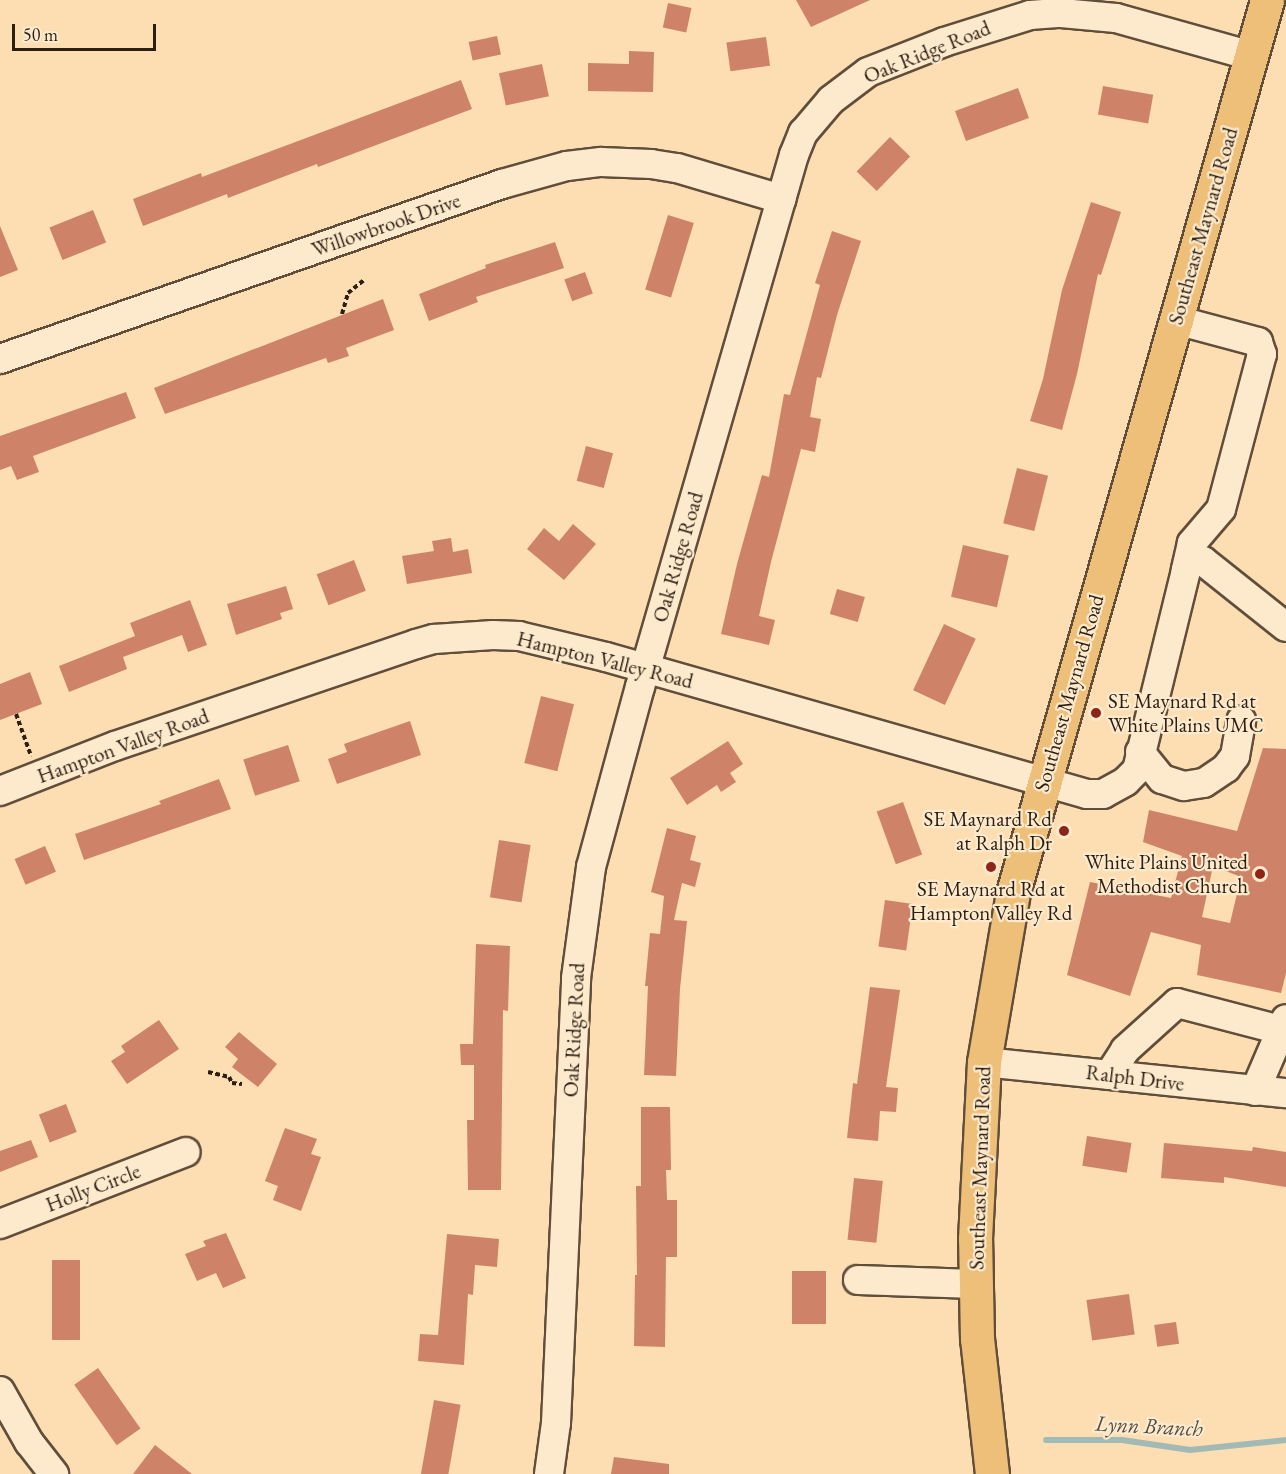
<!DOCTYPE html>
<style>
body{margin:0}
#map{position:relative;width:1286px;height:1474px;overflow:hidden;background:#fcdeb2;font-family:"EB Garamond",serif}
div>[style]{position:absolute}
.stream>*{height:6px;margin:-3px;padding:0 3px;transform-origin:3px;border-radius:3px;background:#a2bab5}
.building>*{inset:0;background:#ce8369;transform-origin:0 0}
.path>*{height:4px;margin-top:-2px;transform-origin:0;background:repeating-linear-gradient(90deg,#2c1e13 0 4.5px,transparent 0 7.5px)}
.roads{filter:drop-shadow(2px 0 #604e3b) drop-shadow(-2px 0 #604e3b) drop-shadow(0 2px #604e3b) drop-shadow(0 -2px #604e3b)}
.minor>*{height:28px;margin:-14px;padding:0 14px;transform-origin:14px;border-radius:14px;background:#fdeacd}
.major>*{height:33px;margin:-16.5px;padding:0 16.5px;transform-origin:16.5px;border-radius:16.5px;background:#eebf79}
.dots>*{width:16px;height:16px;translate:-50% -50%;box-sizing:border-box;border:3px solid #fdeacd;border-radius:50%}
span{translate:-50% -50%;white-space:nowrap;text-align:center;line-height:1.15;-webkit-text-stroke:4.5px #fdeacd;paint-order:stroke}
.street-label{font-size:21px;color:#2c1e13}
.poi-label{font-size:21px;color:#2c1e13}
.left{translate:0 -50%;text-align:left}
.right{translate:-100% -50%;text-align:right}
.water-label{font-size:22px;color:#4f4d44;font-style:italic}
.scale{position:absolute;left:12px;top:24px;width:144px;height:27px;box-sizing:border-box;border:3px solid #2c1e13;border-top:0;padding-left:8px;font-size:18px;line-height:21px;white-space:nowrap;color:#2c1e13;-webkit-text-stroke:4px #fdeacd;paint-order:stroke}
</style>
<div id="map">
<div class="stream">
<i style="left:1046px;top:1440px;width:76px"></i>
<i style="left:1122px;top:1440px;width:69px;rotate:8.4deg"></i>
<i style="left:1190px;top:1450px;width:97px;rotate:-5.9deg"></i>
</div>
<div class="building">
<i style="clip-path:polygon(796px 0,870px 0,811px 27px)"></i>
<i style="left:668px;top:3px;width:24px;height:25px;rotate:12deg"></i>
<i style="left:497px;top:36px;width:19px;height:29px;rotate:78deg"></i>
<i style="left:766px;top:37px;width:29px;height:40px;rotate:82deg"></i>
<i style="clip-path:polygon(629px 51px,654px 52px,653px 92px,588px 91px,588px 63px,629px 64px)"></i>
<i style="left:542px;top:64px;width:33px;height:44px;rotate:78deg"></i>
<i style="clip-path:polygon(461px 80px,472px 109px,318px 167px,317px 164px,228px 198px,227px 194px,143px 226px,133px 199px,201px 173px,202px 177px)"></i>
<i style="left:1103px;top:86px;width:51px;height:29px;rotate:10deg"></i>
<i style="left:1018px;top:88px;width:32px;height:67px;rotate:70deg"></i>
<i style="left:890px;top:137px;width:28px;height:48px;rotate:44deg"></i>
<i style="clip-path:polygon(1091px 202px,1121px 212px,1101px 275px,1098px 274px,1077px 374px,1062px 430px,1030px 421px,1043px 379px,1062px 290px)"></i>
<i style="left:93px;top:210px;width:35px;height:47px;rotate:68deg"></i>
<i style="left:668px;top:215px;width:27px;height:78px;rotate:17deg"></i>
<i style="clip-path:polygon(0 226px,18px 270px,0 277px)"></i>
<i style="clip-path:polygon(832px 231px,861px 241px,837px 315px,821px 378px,817px 377px,810px 417px,821px 419px,815px 452px,801px 449px,771px 562px,759px 616px,775px 620px,769px 645px,721px 634px,737px 564px,762px 475px,769px 477px,784px 394px,790px 395px,820px 285px,815px 283px)"></i>
<i style="clip-path:polygon(555px 242px,564px 268px,476px 297px,478px 302px,429px 321px,419px 294px,486px 268px,485px 265px)"></i>
<i style="left:585px;top:272px;width:23px;height:22px;rotate:70deg"></i>
<i style="clip-path:polygon(383px 299px,394px 330px,346px 348px,349px 356px,328px 363px,326px 358px,165px 414px,154px 388px)"></i>
<i style="clip-path:polygon(126px 392px,136px 418px,33px 456px,39px 472px,17px 480px,11px 466px,0 470px,0 436px)"></i>
<i style="left:586px;top:446px;width:28px;height:36px;rotate:15deg"></i>
<i style="left:1017px;top:468px;width:32px;height:57px;rotate:14deg"></i>
<i style="clip-path:polygon(573px 524px,596px 544px,564px 580px,527px 549px,544px 528px,559px 541px)"></i>
<i style="clip-path:polygon(451px 538px,453px 552px,468px 549px,472px 573px,407px 584px,402px 556px,434px 551px,432px 541px)"></i>
<i style="left:963px;top:545px;width:47px;height:53px;rotate:13deg"></i>
<i style="left:354px;top:560px;width:33px;height:40px;rotate:69deg"></i>
<i style="clip-path:polygon(286px 586px,293px 609px,280px 613px,282px 619px,236px 635px,227px 604px)"></i>
<i style="left:837px;top:589px;width:29px;height:26px;rotate:16deg"></i>
<i style="clip-path:polygon(190px 600px,207px 645px,188px 652px,182px 635px,123px 657px,127px 669px,69px 692px,59px 666px,135px 636px,130px 623px)"></i>
<i style="left:944px;top:624px;width:35px;height:73px;rotate:25deg"></i>
<i style="clip-path:polygon(30px 672px,42px 704px,0 720px,0 684px)"></i>
<i style="left:541px;top:696px;width:34px;height:69px;rotate:14deg"></i>
<i style="clip-path:polygon(410px 721px,421px 755px,337px 784px,328px 759px,347px 752px,344px 744px)"></i>
<i style="clip-path:polygon(728px 741px,743px 764px,730px 773px,736px 782px,721px 792px,717px 785px,687px 805px,670px 778px)"></i>
<i style="left:288px;top:745px;width:38px;height:47px;rotate:72deg"></i>
<i style="clip-path:polygon(evenodd,1263px 748px,1286px 749px,1286px 973px,1281px 993px,1197px 975px,1201px 945px,1151px 932px,1130px 996px,1067px 975px,1090px 882px,1171px 898px,1182px 856px,1143px 842px,1149px 810px,1237px 831px,1263px 748px,1213px 866px,1241px 877px,1230px 923px,1202px 917px,1213px 866px)"></i>
<i style="clip-path:polygon(219px 779px,231px 809px,84px 860px,75px 834px,161px 804px,159px 801px)"></i>
<i style="left:903px;top:802px;width:56px;height:28px;rotate:70deg"></i>
<i style="clip-path:polygon(667px 828px,696px 836px,690px 860px,701px 863px,695px 887px,682px 883px,674px 920px,687px 921px,680px 989px,676px 1076px,644px 1075px,648px 986px,645px 986px,650px 933px,660px 934px,664px 896px,651px 892px)"></i>
<i style="left:499px;top:840px;width:32px;height:58px;rotate:9deg"></i>
<i style="left:45px;top:846px;width:28px;height:33px;rotate:67deg"></i>
<i style="left:885px;top:900px;width:28px;height:47px;rotate:8deg"></i>
<i style="clip-path:polygon(476px 944px,510px 946px,508px 1011px,503px 1010px,501px 1190px,468px 1190px,467px 1120px,474px 1120px,474px 1065px,461px 1065px,460px 1044px,473px 1044px)"></i>
<i style="clip-path:polygon(870px 987px,900px 990px,886px 1087px,898px 1088px,896px 1112px,880px 1111px,878px 1141px,847px 1138px,853px 1083px,857px 1084px)"></i>
<i style="clip-path:polygon(159px 1020px,179px 1049px,127px 1084px,111px 1061px,125px 1052px,121px 1046px)"></i>
<i style="clip-path:polygon(239px 1032px,277px 1064px,258px 1087px,232px 1067px,238px 1059px,225px 1047px)"></i>
<i style="left:66px;top:1104px;width:30px;height:29px;rotate:69deg"></i>
<i style="clip-path:polygon(641px 1107px,670px 1107px,671px 1170px,666px 1170px,667px 1200px,677px 1200px,677px 1257px,666px 1257px,665px 1347px,634px 1346px,635px 1275px,637px 1275px,636px 1186px,641px 1186px)"></i>
<i style="clip-path:polygon(285px 1128px,317px 1139px,311px 1154px,321px 1157px,301px 1211px,273px 1200px,278px 1186px,265px 1181px)"></i>
<i style="left:1087px;top:1136px;width:45px;height:30px;rotate:9deg"></i>
<i style="clip-path:polygon(31px 1140px,38px 1157px,0 1172px,0 1151px)"></i>
<i style="clip-path:polygon(1164px 1143px,1252px 1151px,1253px 1147px,1286px 1152px,1286px 1187px,1224px 1177px,1224px 1183px,1161px 1178px)"></i>
<i style="left:854px;top:1178px;width:29px;height:62px;rotate:6deg"></i>
<i style="clip-path:polygon(226px 1233px,246px 1278px,223px 1288px,216px 1273px,197px 1281px,185px 1254px,206px 1246px,203px 1241px)"></i>
<i style="clip-path:polygon(447px 1234px,499px 1239px,497px 1267px,475px 1265px,473px 1295px,468px 1294px,464px 1365px,418px 1361px,420px 1334px,438px 1335px)"></i>
<i style="left:52px;top:1260px;width:28px;height:80px"></i>
<i style="left:792px;top:1271px;width:34px;height:53px"></i>
<i style="left:1129px;top:1294px;width:41px;height:43px;rotate:82deg"></i>
<i style="left:1176px;top:1322px;width:22px;height:22px;rotate:82deg"></i>
<i style="left:98px;top:1368px;width:74px;height:29px;rotate:55deg"></i>
<i style="left:434px;top:1400px;width:27px;height:75px;rotate:10deg"></i>
<i style="clip-path:polygon(155px 1445px,192px 1474px,133px 1474px)"></i>
<i style="clip-path:polygon(614px 1457px,669px 1464px,669px 1474px,611px 1474px)"></i>
</div>
<div class="path">
<i style="left:342px;top:314px;width:22px;rotate:-74deg"></i>
<i style="left:348px;top:293px;width:22px;rotate:-39deg"></i>
<i style="left:16px;top:714px;width:45px;rotate:70.3deg"></i>
<i style="left:208px;top:1072px;width:22px;rotate:13deg"></i>
<i style="left:229px;top:1077px;width:7px;rotate:63deg"></i>
<i style="left:232px;top:1083px;width:10px;rotate:6deg"></i>
</div>
<div class="roads">
<div class="minor">
<i style="left:1176px;top:320px;width:85px;rotate:15deg"></i>
<i style="left:1258px;top:342px;width:13px;rotate:72deg"></i>
<i style="left:1262px;top:354px;width:160px;rotate:104.8deg"></i>
<i style="left:1221px;top:509px;width:45px;rotate:130.5deg"></i>
<i style="left:1192px;top:543px;width:28px;rotate:103deg"></i>
<i style="left:0;top:359px;width:532px;rotate:-19.22deg"></i>
<i style="left:502px;top:184px;width:67px;rotate:-15.5deg"></i>
<i style="left:567px;top:166px;width:34px;rotate:-7deg"></i>
<i style="left:601px;top:162px;width:50px;rotate:2.3deg"></i>
<i style="left:651px;top:164px;width:26px;rotate:9deg"></i>
<i style="left:677px;top:168px;width:109px;rotate:16.6deg"></i>
<i style="left:1140px;top:752px;width:35px;rotate:51deg"></i>
<i style="left:1162px;top:779px;width:23px;rotate:18deg"></i>
<i style="left:1184px;top:786px;width:20px;rotate:-9deg"></i>
<i style="left:1204px;top:783px;width:27px;rotate:-34deg"></i>
<i style="left:1226px;top:768px;width:15px;rotate:-53deg"></i>
<i style="left:1235px;top:756px;width:36px;rotate:-80deg"></i>
<i style="left:0;top:791px;width:123px;rotate:-21.4deg"></i>
<i style="left:115px;top:746px;width:318px;rotate:-18.7deg"></i>
<i style="left:416px;top:644px;width:19px;rotate:-16deg"></i>
<i style="left:434px;top:639px;width:59px;rotate:-3.9deg"></i>
<i style="left:493px;top:635px;width:26px;rotate:2deg"></i>
<i style="left:519px;top:636px;width:89px;rotate:13.6deg"></i>
<i style="left:606px;top:657px;width:500px;rotate:15.9deg"></i>
<i style="left:1087px;top:794px;width:16px"></i>
<i style="left:1103px;top:794px;width:26px;rotate:-29deg"></i>
<i style="left:1126px;top:781px;width:16px;rotate:-45deg"></i>
<i style="left:1137px;top:770px;width:206px;rotate:-76.2deg"></i>
<i style="left:1186px;top:570px;width:11px;rotate:-52deg"></i>
<i style="left:1193px;top:561px;width:10px"></i>
<i style="left:1203px;top:561px;width:106px;rotate:38.5deg"></i>
<i style="left:984px;top:1062px;width:304px;rotate:5.9deg"></i>
<i style="left:1109px;top:1075px;width:30px;rotate:-57deg"></i>
<i style="left:1125px;top:1050px;width:70px;rotate:-42.1deg"></i>
<i style="left:1177px;top:1003px;width:107px;rotate:14.6deg"></i>
<i style="left:1255px;top:1091px;width:78px;rotate:-66.7deg"></i>
<i style="left:0;top:1224px;width:199px;rotate:-21.2deg"></i>
<i style="left:858px;top:1280px;width:117px;rotate:2deg"></i>
<i style="left:0;top:1391px;width:59px;rotate:60.4deg"></i>
<i style="left:29px;top:1442px;width:41px;rotate:52deg"></i>
<i style="left:549px;top:1474px;width:51px;rotate:-82.2deg"></i>
<i style="left:556px;top:1423px;width:445px;rotate:-87.4deg"></i>
<i style="left:576px;top:978px;width:112px;rotate:-82.3deg"></i>
<i style="left:591px;top:867px;width:187px;rotate:-74.8deg"></i>
<i style="left:640px;top:687px;width:554px;rotate:-73.86deg"></i>
<i style="left:794px;top:155px;width:24px;rotate:-68deg"></i>
<i style="left:803px;top:133px;width:43px;rotate:-49.7deg"></i>
<i style="left:831px;top:100px;width:46px;rotate:-37.1deg"></i>
<i style="left:868px;top:72px;width:82px;rotate:-21.5deg"></i>
<i style="left:944px;top:42px;width:90px;rotate:-17.4deg"></i>
<i style="left:1030px;top:15px;width:31px;rotate:-4deg"></i>
<i style="left:1061px;top:13px;width:55px;rotate:5.2deg"></i>
<i style="left:1116px;top:18px;width:141px;rotate:15.6deg"></i>
</div>
<div class="major">
<i style="left:992px;top:1474px;width:136px;rotate:-96.3deg"></i>
<i style="left:977px;top:1339px;width:100px;rotate:-91.1deg"></i>
<i style="left:975px;top:1239px;width:177px;rotate:-87.1deg"></i>
<i style="left:984px;top:1062px;width:171px;rotate:-80.3deg"></i>
<i style="left:1013px;top:893px;width:928px;rotate:-74.12deg"></i>
</div>
</div>
<div class="dots">
<i style="left:1096px;top:713px;background:#8f2418"></i>
<i style="left:1064px;top:831px;background:#8f2418"></i>
<i style="left:991px;top:867px;background:#8f2418"></i>
<i style="left:1260px;top:874px;background:#8f2418"></i>
</div>
<div class="street-label">
<span style="left:927px;top:52px;rotate:-22deg">Oak Ridge Road</span>
<span style="left:386px;top:225px;rotate:-19deg">Willowbrook Drive</span>
<span style="left:1203px;top:226px;rotate:-74deg">Southeast Maynard Road</span>
<span style="left:678px;top:557px;rotate:-74deg">Oak Ridge Road</span>
<span style="left:605px;top:660px;rotate:14deg">Hampton Valley Road</span>
<span style="left:1069px;top:693px;rotate:-74deg">Southeast Maynard Road</span>
<span style="left:123px;top:746px;rotate:-20deg">Hampton Valley Road</span>
<span style="left:574px;top:1030px;rotate:-87deg">Oak Ridge Road</span>
<span style="left:1135px;top:1078px;rotate:7deg">Ralph Drive</span>
<span style="left:980px;top:1168px;rotate:-88deg">Southeast Maynard Road</span>
<span style="left:93px;top:1188px;rotate:-21deg">Holly Circle</span>
</div>
<div class="poi-label">
<span class="left" style="left:1108px;top:713px">SE Maynard Rd at<br>White Plains UMC</span>
<span class="right" style="left:1052px;top:831px">SE Maynard Rd<br>at Ralph Dr</span>
<span class="right" style="left:1248px;top:874px">White Plains United<br>Methodist Church</span>
<span style="left:991px;top:901px">SE Maynard Rd at<br>Hampton Valley Rd</span>
</div>
<div class="water-label">
<span style="left:1149px;top:1426px;rotate:3deg">Lynn Branch</span>
</div>
<div class="scale">50 m</div>
</div>
